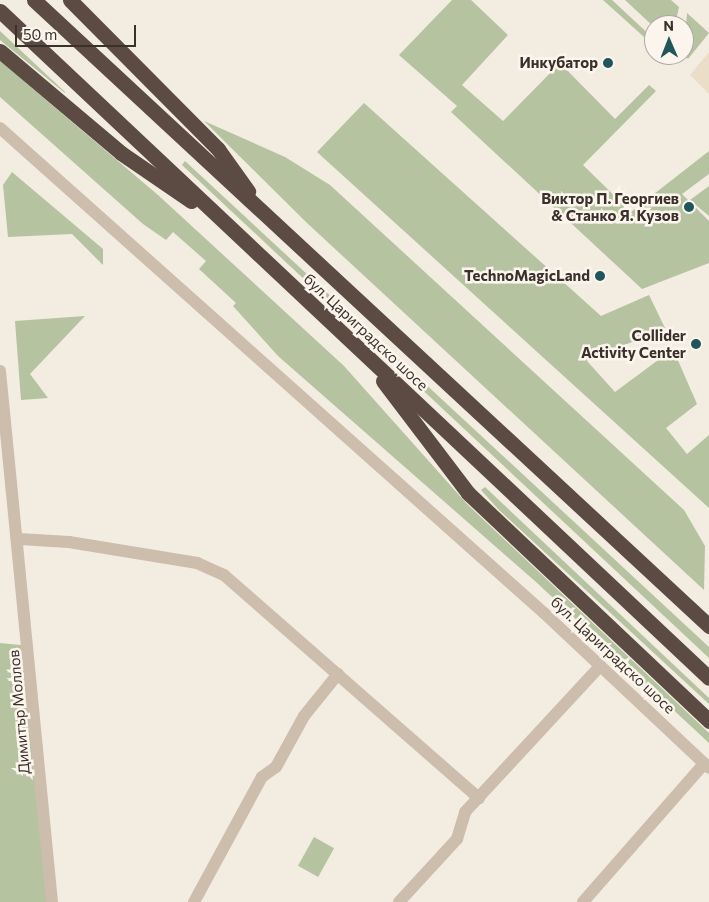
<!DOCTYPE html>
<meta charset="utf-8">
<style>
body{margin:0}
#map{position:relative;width:709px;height:902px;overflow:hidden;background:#f3ece1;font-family:Commissioner,sans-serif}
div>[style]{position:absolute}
.green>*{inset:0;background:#b5c3a0;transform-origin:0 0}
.plaza>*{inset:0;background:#ebdec8}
.minor>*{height:12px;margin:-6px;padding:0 6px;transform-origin:6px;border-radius:6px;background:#ccbdac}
.highway>*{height:15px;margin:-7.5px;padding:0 7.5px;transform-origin:7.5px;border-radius:7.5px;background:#5b4b42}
.dots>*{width:14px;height:14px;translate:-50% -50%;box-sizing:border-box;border:2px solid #fbf5ee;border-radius:50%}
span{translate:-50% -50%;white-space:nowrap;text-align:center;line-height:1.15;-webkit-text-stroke:5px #fbf5ee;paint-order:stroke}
.poi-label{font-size:15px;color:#3a312b;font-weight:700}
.right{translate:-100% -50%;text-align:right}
.street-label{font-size:15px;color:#3a312b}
.north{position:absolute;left:644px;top:15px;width:50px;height:50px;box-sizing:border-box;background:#fbf5ee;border:1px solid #aea7a0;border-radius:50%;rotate:359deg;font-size:14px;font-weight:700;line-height:20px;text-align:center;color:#3a312b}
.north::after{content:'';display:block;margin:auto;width:18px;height:22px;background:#20555c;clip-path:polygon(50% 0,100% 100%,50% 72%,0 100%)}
.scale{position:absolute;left:15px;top:25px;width:121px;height:22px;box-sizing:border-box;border:2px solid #3a312b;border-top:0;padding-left:6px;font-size:15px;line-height:18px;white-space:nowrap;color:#3a312b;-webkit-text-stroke:4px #fbf5ee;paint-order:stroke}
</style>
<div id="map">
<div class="green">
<i style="clip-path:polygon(452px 0,471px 0,508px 35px,462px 85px,503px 121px,560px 63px,615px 119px,649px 85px,656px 91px,583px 165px,631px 212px,709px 151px,709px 174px,682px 194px,709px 221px,709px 263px,642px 289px,451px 112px,457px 106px,399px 55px)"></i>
<i style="clip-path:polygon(603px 0,612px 0,654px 39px,654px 46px)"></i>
<i style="clip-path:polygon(625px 0,671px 0,679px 7px,675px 25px,654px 27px)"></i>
<i style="clip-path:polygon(687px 13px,709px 33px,688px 59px,684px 55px)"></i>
<i style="clip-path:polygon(0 31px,65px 92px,65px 93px,0 40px)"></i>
<i style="clip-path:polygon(0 61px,158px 195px,344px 366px,467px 504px,709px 733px,709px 743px,536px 582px,278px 356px,233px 306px,236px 303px,199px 269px,206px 261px,173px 232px,166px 240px,143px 224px,0 97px)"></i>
<i style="clip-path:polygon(364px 103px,601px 316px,649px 295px,665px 328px,587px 361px,615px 392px,673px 349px,697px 404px,666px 428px,687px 454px,709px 435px,709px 508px,317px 152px)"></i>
<i style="clip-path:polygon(204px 121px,285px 157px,330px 185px,684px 510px,705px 546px,704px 590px,307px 223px)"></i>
<i style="clip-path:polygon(185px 161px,709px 647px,709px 658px,182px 165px)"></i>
<i style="clip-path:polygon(12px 172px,103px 249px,103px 265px,72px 234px,8px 237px,3px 185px)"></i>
<i style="clip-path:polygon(709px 186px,709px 216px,690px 200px)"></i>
<i style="clip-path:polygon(85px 316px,30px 374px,48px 398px,21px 400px,15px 321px)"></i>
<i style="clip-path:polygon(485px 487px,709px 698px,709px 704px,499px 510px,481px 490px)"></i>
<i style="clip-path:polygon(0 643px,30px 646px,52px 902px,0 902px)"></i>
<i style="left:314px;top:837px;width:23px;height:33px;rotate:29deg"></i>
</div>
<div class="plaza">
<i style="clip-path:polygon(709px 52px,709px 94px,690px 75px)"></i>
</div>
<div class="minor">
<i style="left:0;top:128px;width:729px;rotate:41.72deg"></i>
<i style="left:544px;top:613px;width:226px;rotate:43.2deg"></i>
<i style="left:0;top:371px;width:534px;rotate:84.41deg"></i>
<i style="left:19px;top:539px;width:50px;rotate:3.4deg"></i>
<i style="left:69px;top:542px;width:130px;rotate:9.3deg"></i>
<i style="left:197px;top:563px;width:30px;rotate:24deg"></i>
<i style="left:224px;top:575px;width:339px;rotate:41.2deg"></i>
<i style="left:194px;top:902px;width:142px;rotate:-61.5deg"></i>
<i style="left:262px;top:777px;width:17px;rotate:-36deg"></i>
<i style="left:276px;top:767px;width:58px;rotate:-61.2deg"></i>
<i style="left:304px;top:716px;width:54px;rotate:-51deg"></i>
<i style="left:399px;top:902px;width:86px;rotate:-47.4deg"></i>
<i style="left:457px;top:839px;width:28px;rotate:-73deg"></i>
<i style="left:465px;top:812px;width:199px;rotate:-47.2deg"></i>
<i style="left:583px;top:902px;width:184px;rotate:-48.8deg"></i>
</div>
<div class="highway">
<i style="left:34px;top:0;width:921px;rotate:42.84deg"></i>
<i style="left:70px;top:0;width:210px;rotate:45.2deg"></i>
<i style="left:218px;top:149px;width:52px;rotate:54.5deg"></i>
<i style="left:0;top:11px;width:973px;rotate:43.25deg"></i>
<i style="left:0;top:51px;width:158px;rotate:40.1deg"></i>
<i style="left:121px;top:153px;width:85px;rotate:34.4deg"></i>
<i style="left:383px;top:381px;width:141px;rotate:52.8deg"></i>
<i style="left:468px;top:493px;width:332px;rotate:43.4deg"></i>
</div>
<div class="dots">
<i style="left:608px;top:63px;background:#20555c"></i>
<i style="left:689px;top:207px;background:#20555c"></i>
<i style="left:600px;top:276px;background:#20555c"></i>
<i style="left:696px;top:344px;background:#20555c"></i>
</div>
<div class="poi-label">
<span class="right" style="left:598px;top:63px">Инкубатор</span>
<span class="right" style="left:679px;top:207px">Виктор П. Георгиев<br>&amp; Станко Я. Кузов</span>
<span class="right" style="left:590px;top:276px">TechnoMagicLand</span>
<span class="right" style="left:686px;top:344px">Collider<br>Activity Center</span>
</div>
<div class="street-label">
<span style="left:366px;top:332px;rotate:43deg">бул. Цариградско шосе</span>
<span style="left:613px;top:655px;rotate:43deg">бул. Цариградско шосе</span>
<span style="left:19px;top:712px;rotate:-95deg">Димитър Моллов</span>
</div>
<div class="north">N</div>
<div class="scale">50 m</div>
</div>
